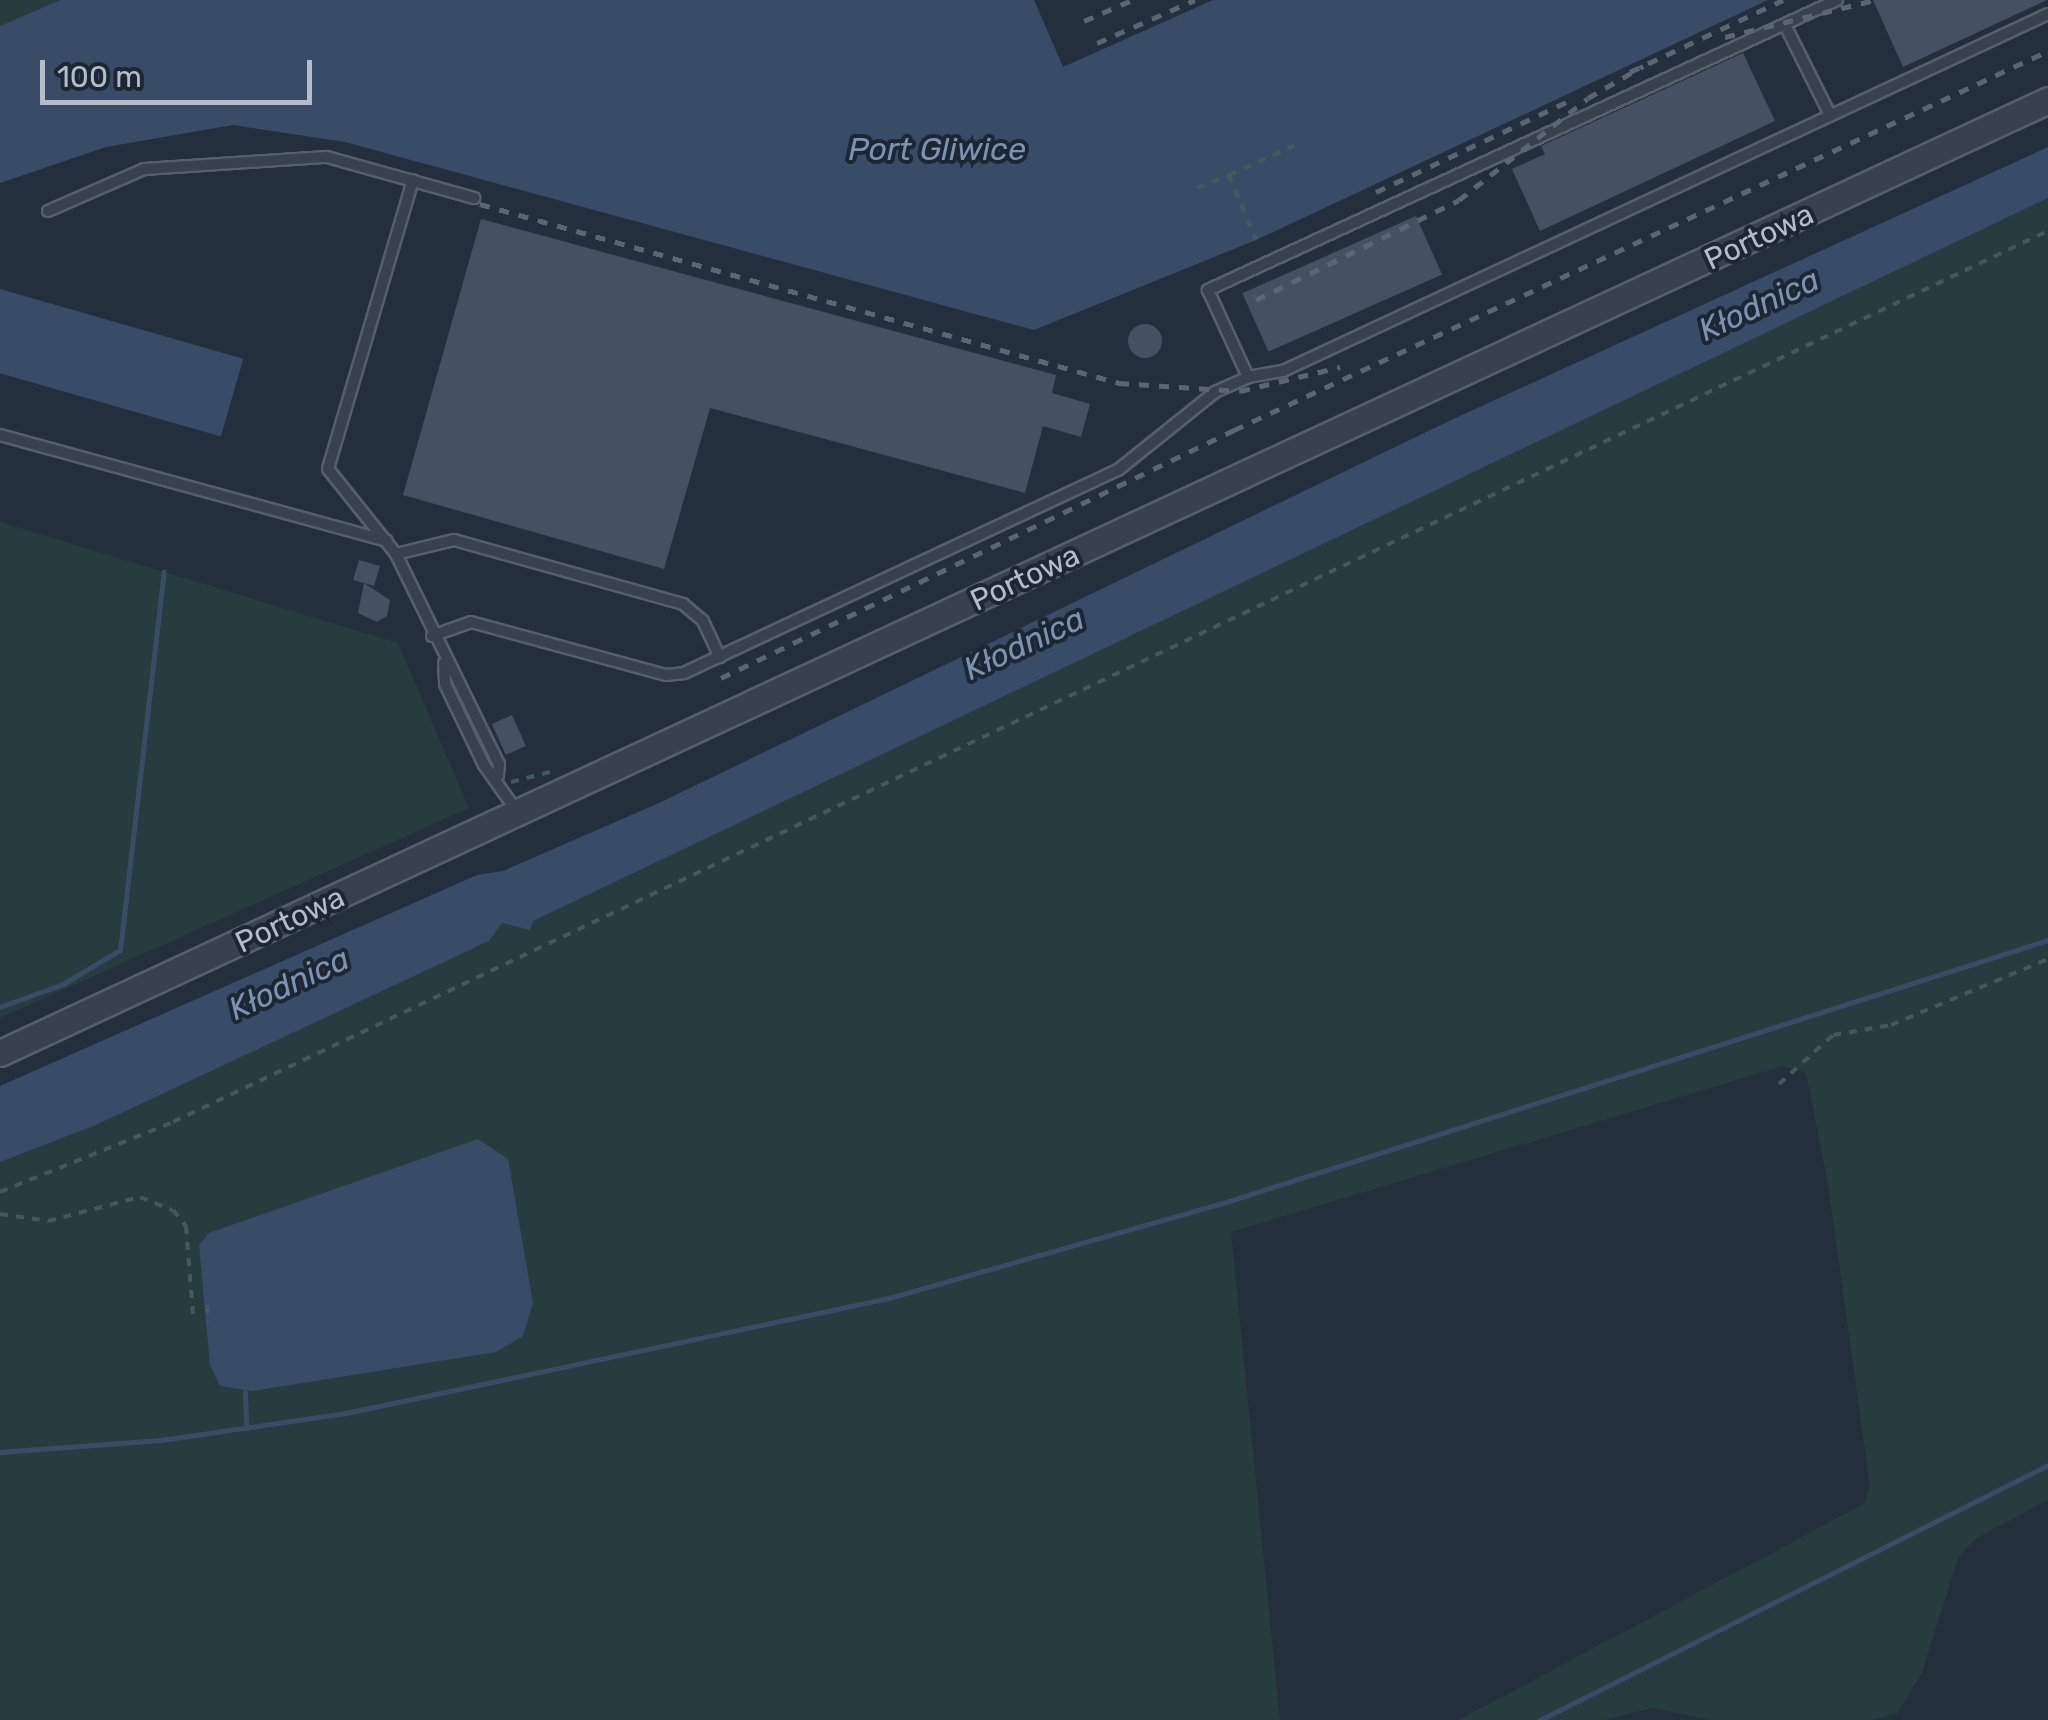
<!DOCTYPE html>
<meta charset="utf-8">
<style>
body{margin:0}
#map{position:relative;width:2048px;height:1720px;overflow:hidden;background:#242f3e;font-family:Rubik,sans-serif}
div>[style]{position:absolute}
.green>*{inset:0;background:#263c3f}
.water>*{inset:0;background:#394c67;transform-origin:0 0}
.stream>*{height:5px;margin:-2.5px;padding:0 2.5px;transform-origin:2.5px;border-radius:2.5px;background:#394c67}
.building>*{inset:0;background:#455162;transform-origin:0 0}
.round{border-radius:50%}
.path>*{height:4px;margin-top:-2px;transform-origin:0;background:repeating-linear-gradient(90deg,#44595c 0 8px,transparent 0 16px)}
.roads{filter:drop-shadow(2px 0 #565f6c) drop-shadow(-2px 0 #565f6c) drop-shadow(0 2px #565f6c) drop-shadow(0 -2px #565f6c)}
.service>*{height:10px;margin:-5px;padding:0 5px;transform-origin:5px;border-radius:5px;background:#38414e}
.tertiary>*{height:25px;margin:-12.5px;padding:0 12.5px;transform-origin:12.5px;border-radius:12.5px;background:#38414e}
.rail>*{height:5px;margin-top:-2.5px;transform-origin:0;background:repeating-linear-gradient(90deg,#5a6575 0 10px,transparent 0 20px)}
span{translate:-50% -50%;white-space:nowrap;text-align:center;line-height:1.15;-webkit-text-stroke:8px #1d2633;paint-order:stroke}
.street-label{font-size:30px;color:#b4bcc9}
.water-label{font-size:32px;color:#7c92b1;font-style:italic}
.scale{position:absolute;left:40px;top:60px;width:272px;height:45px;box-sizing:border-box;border:5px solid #b4bcc9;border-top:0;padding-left:12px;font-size:30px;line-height:35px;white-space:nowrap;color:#b4bcc9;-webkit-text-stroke:8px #1d2633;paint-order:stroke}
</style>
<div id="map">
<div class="green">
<i style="clip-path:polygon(0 0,60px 0,0 26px)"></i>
<i style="clip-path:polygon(2048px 198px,2048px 1500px,1975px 1539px,1958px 1558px,1921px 1675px,1897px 1713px,1873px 1720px,1710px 1720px,1653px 1708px,1604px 1720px,1459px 1720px,1864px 1504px,1870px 1487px,1828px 1184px,1806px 1073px,1783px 1066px,1231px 1232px,1280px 1720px,0 1720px,0 1162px,96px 1125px,489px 941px,502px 923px,530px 930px,532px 921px)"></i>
<i style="clip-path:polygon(0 522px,398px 643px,469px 808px,0 1018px)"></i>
</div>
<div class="water">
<i style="clip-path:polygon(60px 0,1034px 0,1063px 67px,1213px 0,1768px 0,1256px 240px,1034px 330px,345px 142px,233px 125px,106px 147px,0 183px,0 26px)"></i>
<i style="clip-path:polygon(2048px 147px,2048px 198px,533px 921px,530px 930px,502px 923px,489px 941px,96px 1125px,0 1162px,0 1086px,477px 875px,503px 871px,659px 803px,1449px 421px)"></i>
<i style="left:0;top:289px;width:253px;height:81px;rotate:16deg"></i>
<i style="clip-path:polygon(478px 1139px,508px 1159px,533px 1303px,523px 1336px,496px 1352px,252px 1391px,220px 1386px,210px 1365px,199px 1245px,209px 1233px)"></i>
</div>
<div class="stream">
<i style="left:0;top:1007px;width:67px;rotate:-20.1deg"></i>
<i style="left:63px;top:984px;width:66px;rotate:-30.8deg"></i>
<i style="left:120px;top:950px;width:381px;rotate:-83.4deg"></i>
<i style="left:245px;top:1392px;width:36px;rotate:88deg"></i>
<i style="left:0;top:1452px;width:161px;rotate:-4.3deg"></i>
<i style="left:161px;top:1440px;width:187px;rotate:-8.3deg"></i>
<i style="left:346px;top:1413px;width:555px;rotate:-11.96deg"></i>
<i style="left:889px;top:1298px;width:350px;rotate:-15.9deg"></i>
<i style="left:1226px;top:1202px;width:863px;rotate:-17.68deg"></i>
<i style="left:1540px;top:1720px;width:568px;rotate:-26.66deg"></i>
</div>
<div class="building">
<i style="clip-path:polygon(1873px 0,2047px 0,1903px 67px)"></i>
<i style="clip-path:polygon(1743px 53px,1775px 121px,1540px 231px,1512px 169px,1545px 154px,1541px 146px)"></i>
<i style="left:1416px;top:216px;width:64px;height:190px;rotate:66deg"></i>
<i style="clip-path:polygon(481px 219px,1056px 375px,1052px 393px,1090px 404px,1081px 437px,1043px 426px,1025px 493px,710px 408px,664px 569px,403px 495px)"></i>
<i class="round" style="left:1128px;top:324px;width:34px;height:34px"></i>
<i style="clip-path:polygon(359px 560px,380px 566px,374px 586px,364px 583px,390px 600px,387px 616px,377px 622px,358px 613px,364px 583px,353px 580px)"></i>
<i style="left:512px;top:715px;width:34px;height:22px;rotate:66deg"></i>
</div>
<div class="path">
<i style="left:1229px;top:175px;width:78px;rotate:-24.3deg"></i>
<i style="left:1197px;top:188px;width:35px;rotate:-22deg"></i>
<i style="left:1229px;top:175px;width:70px;rotate:67.4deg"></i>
<i style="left:511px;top:782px;width:40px;rotate:-14.4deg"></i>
<i style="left:1779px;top:1084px;width:73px;rotate:-42.2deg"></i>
<i style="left:1833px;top:1035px;width:59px;rotate:-9.8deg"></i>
<i style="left:1891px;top:1025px;width:170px;rotate:-22.8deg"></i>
<i style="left:0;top:1192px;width:187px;rotate:-22deg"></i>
<i style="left:173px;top:1122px;width:2076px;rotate:-25.42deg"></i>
<i style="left:0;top:1214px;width:49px;rotate:8.3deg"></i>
<i style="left:48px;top:1221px;width:95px;rotate:-14.6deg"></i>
<i style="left:140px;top:1197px;width:35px;rotate:22deg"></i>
<i style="left:173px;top:1210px;width:21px;rotate:51deg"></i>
<i style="left:186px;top:1226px;width:89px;rotate:85.5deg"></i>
<i style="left:207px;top:1305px;width:17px;rotate:87deg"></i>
</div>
<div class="roads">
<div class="service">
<i style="left:1837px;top:0;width:693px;rotate:155.25deg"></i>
<i style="left:1208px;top:290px;width:96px;rotate:65.3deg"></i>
<i style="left:1248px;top:377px;width:36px;rotate:-10deg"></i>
<i style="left:1283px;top:371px;width:844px;rotate:-25.02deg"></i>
<i style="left:1785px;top:25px;width:101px;rotate:63.4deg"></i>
<i style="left:413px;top:180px;width:301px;rotate:106.4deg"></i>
<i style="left:328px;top:469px;width:109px;rotate:51.3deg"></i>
<i style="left:396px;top:554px;width:234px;rotate:63.9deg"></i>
<i style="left:499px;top:764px;width:12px;rotate:95deg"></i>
<i style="left:48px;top:211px;width:105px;rotate:-23.6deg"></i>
<i style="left:144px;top:169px;width:183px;rotate:-3.8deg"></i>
<i style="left:327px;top:157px;width:153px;rotate:15.6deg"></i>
<i style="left:0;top:435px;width:401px;rotate:15.3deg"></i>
<i style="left:396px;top:554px;width:60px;rotate:-13.6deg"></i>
<i style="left:454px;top:540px;width:238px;rotate:15.6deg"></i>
<i style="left:683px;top:604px;width:26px;rotate:40deg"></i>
<i style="left:703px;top:621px;width:40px;rotate:65deg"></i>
<i style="left:432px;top:636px;width:41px;rotate:-19.7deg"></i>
<i style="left:471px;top:622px;width:202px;rotate:15.2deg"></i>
<i style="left:666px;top:675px;width:18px;rotate:-6deg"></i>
<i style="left:684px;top:673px;width:479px;rotate:-25.1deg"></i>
<i style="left:1118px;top:470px;width:124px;rotate:-38.8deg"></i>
<i style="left:1215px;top:392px;width:36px;rotate:-24deg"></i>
<i style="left:444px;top:663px;width:21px;rotate:87deg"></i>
<i style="left:445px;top:684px;width:90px;rotate:64.3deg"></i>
<i style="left:484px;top:765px;width:55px;rotate:54.6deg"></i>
</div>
<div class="tertiary">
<i style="left:0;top:1053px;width:2259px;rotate:-24.95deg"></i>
</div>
</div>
<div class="rail">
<i style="left:1084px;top:21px;width:52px;rotate:-23.6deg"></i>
<i style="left:1725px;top:37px;width:154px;rotate:-13.9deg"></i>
<i style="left:1097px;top:43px;width:107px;rotate:-23.7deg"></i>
<i style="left:1630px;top:72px;width:169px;rotate:-25.2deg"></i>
<i style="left:1376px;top:192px;width:216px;rotate:-25.3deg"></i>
<i style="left:480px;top:204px;width:664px;rotate:15.65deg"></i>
<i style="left:1119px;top:383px;width:121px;rotate:3.8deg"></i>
<i style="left:1240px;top:391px;width:103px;rotate:-13.5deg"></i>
<i style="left:1256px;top:300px;width:226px;rotate:-26.2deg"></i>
<i style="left:1459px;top:200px;width:164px;rotate:-38.3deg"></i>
<i style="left:1588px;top:98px;width:64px;rotate:-30.2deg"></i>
<i style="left:721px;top:678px;width:570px;rotate:-25.8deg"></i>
<i style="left:1234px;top:430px;width:898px;rotate:-24.97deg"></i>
</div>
<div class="street-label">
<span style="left:1759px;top:237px;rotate:-25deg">Portowa</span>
<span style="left:1025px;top:578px;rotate:-25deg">Portowa</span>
<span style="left:290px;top:920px;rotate:-25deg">Portowa</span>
</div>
<div class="water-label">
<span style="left:937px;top:149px">Port Gliwice</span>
<span style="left:1759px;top:305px;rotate:-25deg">Kłodnica</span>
<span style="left:1024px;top:644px;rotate:-25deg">Kłodnica</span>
<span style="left:289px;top:984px;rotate:-25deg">Kłodnica</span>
</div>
<div class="scale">100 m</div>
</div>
